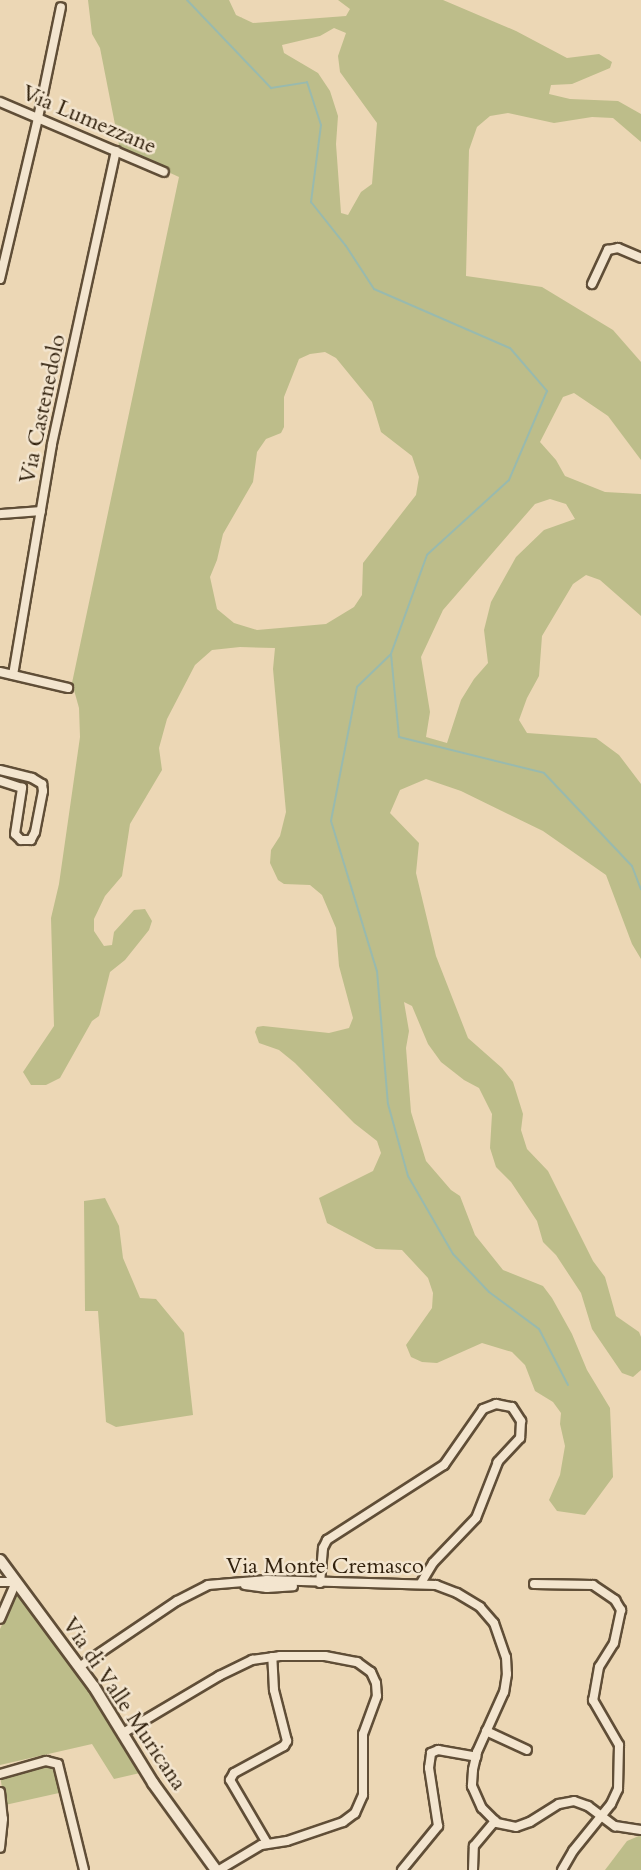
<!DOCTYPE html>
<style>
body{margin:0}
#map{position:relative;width:641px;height:1870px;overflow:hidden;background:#ecd7b5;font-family:Cardo,serif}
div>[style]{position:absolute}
.green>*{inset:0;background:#bdbd8a}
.stream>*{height:2px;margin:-1px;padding:0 1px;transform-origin:1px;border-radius:1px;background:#99baae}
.roads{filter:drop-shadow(2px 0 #604e37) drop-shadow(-2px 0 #604e37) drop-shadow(0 2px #604e37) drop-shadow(0 -2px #604e37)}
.minor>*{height:8px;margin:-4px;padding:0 4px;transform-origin:4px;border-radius:4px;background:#f3e5cf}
.tertiary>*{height:10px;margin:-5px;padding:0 5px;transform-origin:5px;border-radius:5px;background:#f3e5cf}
span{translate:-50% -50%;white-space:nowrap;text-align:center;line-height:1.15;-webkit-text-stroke:5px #f3e5cf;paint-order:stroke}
.street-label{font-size:22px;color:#31210d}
</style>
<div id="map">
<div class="green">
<i style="clip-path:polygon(evenodd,88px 0,229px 0,236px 15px,253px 23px,346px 16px,350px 9px,338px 0,443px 0,516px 31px,567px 58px,599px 54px,612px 62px,610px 68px,572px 84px,551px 85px,549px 94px,570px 99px,618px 101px,641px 114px,641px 142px,613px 118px,592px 117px,554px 123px,508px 113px,490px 116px,477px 127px,469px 150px,466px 276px,542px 287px,613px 330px,641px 362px,641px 460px,608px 416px,574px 393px,563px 397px,540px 442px,556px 460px,565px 476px,605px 492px,641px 494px,641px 616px,600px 580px,586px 575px,573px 584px,542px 636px,539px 676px,527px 698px,519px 720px,527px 733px,596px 738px,619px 755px,641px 784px,641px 959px,632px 944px,606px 875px,543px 831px,461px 791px,426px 779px,400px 790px,390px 813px,419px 843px,416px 873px,436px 956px,468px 1038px,502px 1068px,513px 1082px,523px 1114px,521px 1130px,527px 1149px,548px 1171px,593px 1261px,605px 1277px,616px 1316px,639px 1332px,641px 1337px,641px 1370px,633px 1377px,622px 1373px,592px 1329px,581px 1293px,556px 1255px,543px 1242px,537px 1221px,511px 1182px,496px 1167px,490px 1148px,492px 1114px,479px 1088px,464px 1080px,441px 1062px,428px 1044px,412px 1006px,404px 1002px,409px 1031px,406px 1048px,411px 1112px,426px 1161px,451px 1190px,460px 1196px,475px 1235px,503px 1270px,543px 1286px,552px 1298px,572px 1334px,587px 1370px,610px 1408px,613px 1477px,585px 1515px,557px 1511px,549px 1500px,560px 1475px,565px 1446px,560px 1424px,561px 1413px,553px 1402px,535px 1391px,525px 1365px,512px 1352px,482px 1343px,437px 1363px,422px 1362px,411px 1357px,406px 1345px,432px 1308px,433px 1293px,428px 1278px,402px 1250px,376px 1249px,327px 1223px,319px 1198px,373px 1171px,381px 1153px,377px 1141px,354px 1123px,295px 1063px,279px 1050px,259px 1043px,255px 1032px,257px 1027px,263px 1026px,329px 1033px,349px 1028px,353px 1018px,339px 966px,336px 928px,322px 895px,310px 885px,284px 884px,278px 880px,270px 863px,271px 850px,280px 836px,286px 812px,273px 669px,275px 648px,240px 647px,212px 650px,195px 665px,167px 719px,159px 748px,162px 770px,130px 824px,122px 876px,105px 896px,94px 919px,94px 931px,104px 946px,112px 945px,114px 932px,134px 910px,145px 909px,152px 921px,149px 930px,125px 960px,110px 972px,99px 1016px,92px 1021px,60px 1078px,46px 1085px,31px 1085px,23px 1072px,54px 1026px,51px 918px,59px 884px,80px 737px,79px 708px,72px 683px,179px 177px,120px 150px,100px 48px,92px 34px,88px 0,334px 28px,346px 33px,338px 56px,340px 72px,377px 123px,372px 184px,361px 192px,348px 215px,341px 213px,336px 144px,338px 116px,330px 91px,318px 73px,284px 53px,282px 45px,320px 36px,334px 28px,88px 0,325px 352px,336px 358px,372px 402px,381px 432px,412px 456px,419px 477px,416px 495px,363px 563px,362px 595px,354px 607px,326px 624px,257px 630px,234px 623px,217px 609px,210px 577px,217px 560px,223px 534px,253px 482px,257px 452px,266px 439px,281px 433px,284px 427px,284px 397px,299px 359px,310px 354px,325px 352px,88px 0,550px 499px,566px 504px,575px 519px,544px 530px,516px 557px,491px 602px,484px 630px,488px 663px,474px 679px,461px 700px,447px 743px,426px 737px,430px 712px,421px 657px,443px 610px,535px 504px,550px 499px)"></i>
<i style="clip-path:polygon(105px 1198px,119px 1226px,123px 1258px,140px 1298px,156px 1299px,184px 1333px,193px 1415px,116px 1427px,106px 1422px,98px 1311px,85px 1311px,84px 1201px)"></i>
<i style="clip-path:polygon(17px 1593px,89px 1689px,140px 1773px,114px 1779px,92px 1744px,0 1765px,0 1629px)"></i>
<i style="clip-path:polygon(43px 1767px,51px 1768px,55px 1773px,59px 1793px,5px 1805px,0 1776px)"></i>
<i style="clip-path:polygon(641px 1835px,641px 1870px,605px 1870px,627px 1841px)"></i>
</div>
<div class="stream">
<i style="left:187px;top:0;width:122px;rotate:46.3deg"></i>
<i style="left:271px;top:88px;width:36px;rotate:-9deg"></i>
<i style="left:307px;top:82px;width:45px;rotate:72deg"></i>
<i style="left:321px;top:125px;width:78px;rotate:97.4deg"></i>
<i style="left:311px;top:202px;width:56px;rotate:51.5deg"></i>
<i style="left:346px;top:246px;width:51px;rotate:56.9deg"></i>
<i style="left:374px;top:289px;width:148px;rotate:23.5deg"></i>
<i style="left:510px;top:348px;width:57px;rotate:49.3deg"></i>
<i style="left:547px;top:391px;width:97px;rotate:113.1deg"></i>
<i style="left:509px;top:480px;width:111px;rotate:137.6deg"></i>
<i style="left:427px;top:555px;width:105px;rotate:110deg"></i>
<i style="left:391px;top:654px;width:83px;rotate:84.5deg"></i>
<i style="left:399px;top:737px;width:149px;rotate:13.9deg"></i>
<i style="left:544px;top:773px;width:128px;rotate:46.6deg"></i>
<i style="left:632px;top:866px;width:25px;rotate:69deg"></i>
<i style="left:390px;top:655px;width:46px;rotate:135.9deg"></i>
<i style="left:357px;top:687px;width:136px;rotate:101deg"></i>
<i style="left:331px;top:821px;width:157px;rotate:73deg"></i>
<i style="left:377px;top:971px;width:133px;rotate:85.3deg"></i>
<i style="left:388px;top:1104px;width:75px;rotate:74.5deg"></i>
<i style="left:408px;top:1176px;width:90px;rotate:60deg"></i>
<i style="left:453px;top:1254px;width:52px;rotate:46.5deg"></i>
<i style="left:489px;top:1292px;width:62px;rotate:36.5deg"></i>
<i style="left:539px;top:1329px;width:63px;rotate:62.6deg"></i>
</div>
<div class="roads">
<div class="minor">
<i style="left:0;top:102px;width:178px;rotate:23.1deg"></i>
<i style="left:0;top:279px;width:165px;rotate:-76.7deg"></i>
<i style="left:38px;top:118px;width:113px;rotate:-78.3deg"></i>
<i style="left:592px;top:284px;width:38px;rotate:-65deg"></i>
<i style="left:608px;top:250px;width:10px;rotate:-11deg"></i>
<i style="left:618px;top:248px;width:25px;rotate:23deg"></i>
<i style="left:0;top:514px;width:41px;rotate:-4.2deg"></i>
<i style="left:0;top:672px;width:70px;rotate:13.2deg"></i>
<i style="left:13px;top:675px;width:234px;rotate:-80.4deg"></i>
<i style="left:52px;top:444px;width:300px;rotate:-77.7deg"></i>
<i style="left:0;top:770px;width:33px;rotate:14deg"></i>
<i style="left:32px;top:778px;width:12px;rotate:31deg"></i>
<i style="left:42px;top:784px;width:7px;rotate:82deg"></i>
<i style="left:43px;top:791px;width:42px;rotate:101deg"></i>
<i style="left:35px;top:832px;width:9px;rotate:117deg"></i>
<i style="left:31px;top:840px;width:10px;rotate:180deg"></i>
<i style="left:21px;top:840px;width:8px;rotate:-135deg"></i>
<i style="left:15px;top:834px;width:47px;rotate:-81.3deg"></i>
<i style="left:22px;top:788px;width:23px;rotate:-162deg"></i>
<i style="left:0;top:1582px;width:16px"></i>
<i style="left:16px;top:1582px;width:40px;rotate:113.4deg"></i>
<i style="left:320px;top:1583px;width:35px;rotate:-85deg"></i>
<i style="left:323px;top:1548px;width:9px;rotate:-63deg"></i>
<i style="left:327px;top:1540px;width:139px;rotate:-32.7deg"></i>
<i style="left:444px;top:1465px;width:68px;rotate:-55.1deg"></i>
<i style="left:483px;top:1409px;width:14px;rotate:-21deg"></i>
<i style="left:496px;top:1404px;width:16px;rotate:11deg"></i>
<i style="left:512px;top:1407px;width:17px;rotate:57deg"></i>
<i style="left:521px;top:1421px;width:17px;rotate:93deg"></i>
<i style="left:520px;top:1438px;width:33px;rotate:133deg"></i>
<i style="left:498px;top:1462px;width:60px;rotate:111.4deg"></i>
<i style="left:476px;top:1518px;width:62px;rotate:133.7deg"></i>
<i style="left:433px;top:1563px;width:23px;rotate:121deg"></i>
<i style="left:534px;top:1584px;width:59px;rotate:1deg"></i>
<i style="left:593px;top:1585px;width:27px;rotate:34deg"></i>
<i style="left:615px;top:1600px;width:12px;rotate:59deg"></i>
<i style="left:621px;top:1610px;width:34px;rotate:102deg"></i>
<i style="left:614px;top:1643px;width:28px;rotate:122deg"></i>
<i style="left:599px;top:1667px;width:34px;rotate:100deg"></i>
<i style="left:593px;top:1700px;width:52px;rotate:60deg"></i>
<i style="left:619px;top:1745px;width:44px;rotate:91.3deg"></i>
<i style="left:618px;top:1789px;width:17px;rotate:115deg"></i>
<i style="left:611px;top:1804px;width:60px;rotate:129deg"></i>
<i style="left:573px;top:1851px;width:22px;rotate:120deg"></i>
<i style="left:245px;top:1585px;width:22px;rotate:8deg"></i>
<i style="left:267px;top:1588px;width:26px;rotate:-4deg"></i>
<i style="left:79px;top:1667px;width:118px;rotate:-34deg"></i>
<i style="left:177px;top:1601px;width:35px;rotate:-27deg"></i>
<i style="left:208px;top:1585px;width:59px;rotate:-4.8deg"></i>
<i style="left:267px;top:1580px;width:169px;rotate:1.7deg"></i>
<i style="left:436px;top:1585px;width:22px;rotate:21deg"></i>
<i style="left:457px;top:1593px;width:27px;rotate:31deg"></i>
<i style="left:480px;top:1607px;width:21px;rotate:49deg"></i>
<i style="left:494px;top:1623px;width:36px;rotate:71deg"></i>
<i style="left:506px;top:1657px;width:17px;rotate:87deg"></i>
<i style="left:507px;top:1674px;width:18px;rotate:99deg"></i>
<i style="left:504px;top:1692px;width:66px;rotate:114.2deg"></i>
<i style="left:477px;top:1752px;width:18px;rotate:103deg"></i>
<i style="left:473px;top:1770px;width:16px;rotate:94deg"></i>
<i style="left:472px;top:1786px;width:24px;rotate:66deg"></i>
<i style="left:482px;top:1808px;width:21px;rotate:45deg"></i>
<i style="left:497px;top:1823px;width:19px;rotate:12deg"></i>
<i style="left:516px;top:1827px;width:15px;rotate:-20deg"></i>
<i style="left:530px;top:1822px;width:34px;rotate:-32deg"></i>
<i style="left:559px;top:1804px;width:15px;rotate:-11deg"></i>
<i style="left:574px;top:1801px;width:15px;rotate:20deg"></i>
<i style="left:588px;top:1806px;width:34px;rotate:37deg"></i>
<i style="left:615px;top:1826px;width:26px;rotate:9deg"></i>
<i style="left:486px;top:1731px;width:45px;rotate:24.9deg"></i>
<i style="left:123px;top:1733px;width:112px;rotate:-30.7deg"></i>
<i style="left:219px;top:1676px;width:37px;rotate:-26deg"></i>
<i style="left:252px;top:1660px;width:28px;rotate:-8deg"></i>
<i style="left:280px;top:1656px;width:45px"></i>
<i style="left:325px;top:1656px;width:33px;rotate:11deg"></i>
<i style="left:357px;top:1662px;width:17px;rotate:36deg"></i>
<i style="left:371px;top:1672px;width:12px;rotate:66deg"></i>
<i style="left:376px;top:1683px;width:13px;rotate:86deg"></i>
<i style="left:377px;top:1696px;width:40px;rotate:110.2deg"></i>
<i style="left:363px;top:1734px;width:61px;rotate:90deg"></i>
<i style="left:363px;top:1795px;width:20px;rotate:114deg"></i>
<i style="left:355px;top:1813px;width:15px;rotate:143deg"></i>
<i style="left:343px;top:1822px;width:59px;rotate:161.3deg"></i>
<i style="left:287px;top:1841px;width:26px;rotate:171deg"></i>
<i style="left:261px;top:1845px;width:49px;rotate:149.2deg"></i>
<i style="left:0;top:1774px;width:48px;rotate:-15.8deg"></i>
<i style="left:46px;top:1761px;width:12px;rotate:14deg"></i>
<i style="left:58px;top:1764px;width:109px;rotate:76.2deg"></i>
<i style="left:0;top:1792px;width:27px;rotate:84deg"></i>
<i style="left:3px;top:1819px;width:29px;rotate:96deg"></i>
<i style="left:267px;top:1843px;width:73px;rotate:-120.4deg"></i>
<i style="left:230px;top:1780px;width:8px;rotate:-60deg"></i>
<i style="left:234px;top:1773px;width:57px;rotate:-28.4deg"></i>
<i style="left:284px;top:1746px;width:6px;rotate:-59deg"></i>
<i style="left:287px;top:1741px;width:53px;rotate:-104.3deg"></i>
<i style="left:274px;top:1690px;width:33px;rotate:-93deg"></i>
<i style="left:402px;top:1870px;width:57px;rotate:-50.7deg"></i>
<i style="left:438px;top:1826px;width:59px;rotate:-98.8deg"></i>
<i style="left:429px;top:1768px;width:15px;rotate:-82deg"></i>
<i style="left:431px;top:1753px;width:8px;rotate:-23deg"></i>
<i style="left:438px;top:1750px;width:39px;rotate:10deg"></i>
<i style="left:473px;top:1870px;width:24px;rotate:-88deg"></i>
<i style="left:474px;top:1846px;width:33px;rotate:-50deg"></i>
</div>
<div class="tertiary">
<i style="left:0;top:1560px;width:158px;rotate:53.5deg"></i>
<i style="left:94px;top:1687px;width:113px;rotate:58.4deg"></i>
<i style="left:153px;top:1783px;width:107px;rotate:54.1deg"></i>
</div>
</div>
<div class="street-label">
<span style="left:89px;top:120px;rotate:23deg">Via Lumezzane</span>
<span style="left:43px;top:409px;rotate:-78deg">Via Castenedolo</span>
<span style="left:325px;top:1567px">Via Monte Cremasco</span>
<span style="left:124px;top:1704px;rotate:56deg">Via di Valle Muricana</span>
</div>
</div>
